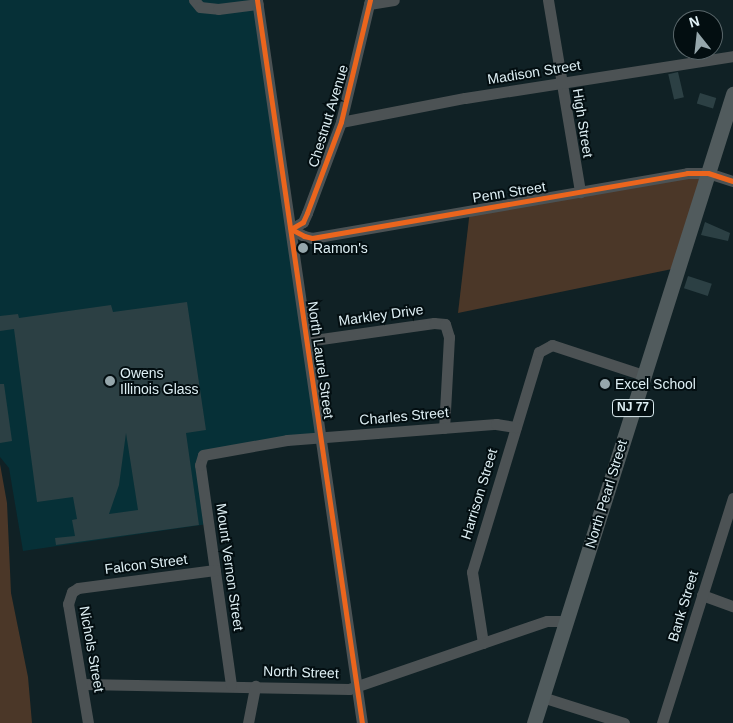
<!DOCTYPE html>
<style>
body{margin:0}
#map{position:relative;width:733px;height:723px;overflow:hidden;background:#102125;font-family:Arial,sans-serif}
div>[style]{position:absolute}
.built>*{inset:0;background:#063037}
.green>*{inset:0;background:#4b3728}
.building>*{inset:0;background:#2c4044;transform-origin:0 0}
.minor>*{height:11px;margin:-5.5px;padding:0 5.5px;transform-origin:5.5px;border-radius:5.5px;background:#4c5254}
.major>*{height:15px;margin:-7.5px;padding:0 7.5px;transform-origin:7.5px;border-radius:7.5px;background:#515b5d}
.cycleway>*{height:5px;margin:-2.5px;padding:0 2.5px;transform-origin:2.5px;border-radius:2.5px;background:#eb651d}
.dots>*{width:14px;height:14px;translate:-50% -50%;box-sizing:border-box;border:2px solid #030e11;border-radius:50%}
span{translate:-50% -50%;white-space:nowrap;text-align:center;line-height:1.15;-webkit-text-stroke:4px #030e11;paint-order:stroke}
.shield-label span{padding:1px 4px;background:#030e11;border:1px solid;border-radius:4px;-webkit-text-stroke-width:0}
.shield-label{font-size:12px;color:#deeff4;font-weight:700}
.street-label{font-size:14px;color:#deeff4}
.poi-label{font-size:14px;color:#deeff4}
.left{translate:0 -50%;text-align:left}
.north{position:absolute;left:673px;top:10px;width:50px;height:50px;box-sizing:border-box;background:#030e11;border:1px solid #5b686c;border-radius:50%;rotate:344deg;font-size:14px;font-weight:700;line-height:20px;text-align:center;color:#deeff4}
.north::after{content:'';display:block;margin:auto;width:18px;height:22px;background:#96a7ac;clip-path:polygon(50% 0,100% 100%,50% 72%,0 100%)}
</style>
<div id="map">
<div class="built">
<i style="clip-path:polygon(0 0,257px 0,320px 438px,205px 454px,208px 524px,23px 551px,9px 468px,0 457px)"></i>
</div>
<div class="green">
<i style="clip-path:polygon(708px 173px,677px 268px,458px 313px,470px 210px)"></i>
<i style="clip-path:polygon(0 464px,7px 503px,11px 593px,28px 677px,32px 723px,0 723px)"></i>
</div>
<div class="building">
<i style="left:678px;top:72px;width:26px;height:10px;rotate:77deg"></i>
<i style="left:700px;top:93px;width:17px;height:11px;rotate:17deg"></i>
<i style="clip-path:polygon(705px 222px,730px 233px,728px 241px,701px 235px)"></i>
<i style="left:688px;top:276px;width:25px;height:13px;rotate:18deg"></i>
<i style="clip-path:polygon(evenodd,187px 302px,206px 430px,186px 433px,199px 525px,56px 545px,55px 538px,75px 536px,72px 520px,77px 519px,73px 497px,37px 502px,14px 329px,0 331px,0 316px,18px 314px,19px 318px,111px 305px,113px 312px,187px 302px,126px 433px,138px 510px,109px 514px,119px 485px,126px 433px)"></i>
<i style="clip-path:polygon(0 384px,4px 384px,12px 441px,0 443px)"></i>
</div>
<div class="minor">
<i style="left:194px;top:0;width:9px;rotate:49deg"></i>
<i style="left:200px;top:7px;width:18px;rotate:6deg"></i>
<i style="left:218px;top:9px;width:40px;rotate:-7.1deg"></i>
<i style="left:257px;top:0;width:731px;rotate:81.74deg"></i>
<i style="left:370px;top:0;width:125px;rotate:103.4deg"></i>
<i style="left:341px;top:122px;width:97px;rotate:110.5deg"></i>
<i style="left:307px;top:213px;width:10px;rotate:114deg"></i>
<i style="left:303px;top:222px;width:14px;rotate:150deg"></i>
<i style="left:291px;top:229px;width:15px;rotate:28deg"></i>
<i style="left:304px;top:236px;width:8px;rotate:14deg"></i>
<i style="left:312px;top:238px;width:381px;rotate:-9.8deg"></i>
<i style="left:687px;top:173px;width:21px"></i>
<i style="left:708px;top:173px;width:26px;rotate:18deg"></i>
<i style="left:548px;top:0;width:195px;rotate:80.5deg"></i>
<i style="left:369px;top:4px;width:25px;rotate:-9deg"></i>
<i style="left:341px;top:122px;width:126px;rotate:-11deg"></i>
<i style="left:465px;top:98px;width:271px;rotate:-8.9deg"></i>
<i style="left:307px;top:341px;width:128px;rotate:-8.1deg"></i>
<i style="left:434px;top:323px;width:11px;rotate:5deg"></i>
<i style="left:445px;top:324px;width:14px;rotate:73deg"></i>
<i style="left:449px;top:337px;width:91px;rotate:93.1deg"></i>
<i style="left:702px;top:595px;width:33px;rotate:20deg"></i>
<i style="left:483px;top:643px;width:72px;rotate:-98.8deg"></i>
<i style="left:472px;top:572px;width:230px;rotate:-73.1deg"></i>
<i style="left:539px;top:352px;width:15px;rotate:-28deg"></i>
<i style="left:552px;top:345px;width:96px;rotate:18.2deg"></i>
<i style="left:83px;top:684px;width:266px;rotate:1.1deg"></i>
<i style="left:349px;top:689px;width:209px;rotate:-19deg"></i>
<i style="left:547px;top:621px;width:19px"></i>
<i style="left:231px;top:685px;width:222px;rotate:-98deg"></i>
<i style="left:200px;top:465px;width:10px;rotate:-73deg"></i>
<i style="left:203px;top:455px;width:85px;rotate:-10.1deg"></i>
<i style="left:287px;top:440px;width:210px;rotate:-4.4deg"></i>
<i style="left:496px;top:424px;width:20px;rotate:9deg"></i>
<i style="left:542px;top:697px;width:86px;rotate:17.6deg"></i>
<i style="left:88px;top:723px;width:121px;rotate:-99.5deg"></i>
<i style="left:68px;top:604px;width:13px;rotate:-72deg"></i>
<i style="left:72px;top:592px;width:7px;rotate:-34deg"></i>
<i style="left:78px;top:588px;width:138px;rotate:-7.5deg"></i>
<i style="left:248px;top:723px;width:38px;rotate:-79deg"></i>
<i style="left:662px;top:723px;width:236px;rotate:-72.5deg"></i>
</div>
<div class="major">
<i style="left:534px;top:723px;width:660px;rotate:-72.44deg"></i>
</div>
<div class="cycleway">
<i style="left:257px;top:0;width:731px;rotate:81.74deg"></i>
<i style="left:370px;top:0;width:125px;rotate:103.4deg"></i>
<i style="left:341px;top:122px;width:97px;rotate:110.5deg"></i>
<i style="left:307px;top:213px;width:10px;rotate:114deg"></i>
<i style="left:303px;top:222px;width:14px;rotate:150deg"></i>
<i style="left:291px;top:229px;width:15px;rotate:28deg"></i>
<i style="left:304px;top:236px;width:8px;rotate:14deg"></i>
<i style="left:312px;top:238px;width:381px;rotate:-9.8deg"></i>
<i style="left:687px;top:173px;width:21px"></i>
<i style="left:708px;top:173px;width:26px;rotate:18deg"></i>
</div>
<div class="dots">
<i style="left:303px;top:248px;background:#96a7ac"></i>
<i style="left:110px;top:381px;background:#96a7ac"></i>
<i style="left:605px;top:384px;background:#96a7ac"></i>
</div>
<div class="shield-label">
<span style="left:633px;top:408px">NJ 77</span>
</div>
<div class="street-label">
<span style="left:534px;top:72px;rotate:-9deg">Madison Street</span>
<span style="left:328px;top:116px;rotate:-73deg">Chestnut Avenue</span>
<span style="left:583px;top:123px;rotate:81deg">High Street</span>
<span style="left:509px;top:192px;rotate:-9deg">Penn Street</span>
<span style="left:381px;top:315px;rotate:-8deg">Markley Drive</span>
<span style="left:321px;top:360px;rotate:82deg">North Laurel Street</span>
<span style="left:404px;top:416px;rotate:-5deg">Charles Street</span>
<span style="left:479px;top:494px;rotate:-73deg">Harrison Street</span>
<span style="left:606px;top:494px;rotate:-73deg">North Pearl Street</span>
<span style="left:146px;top:564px;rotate:-7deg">Falcon Street</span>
<span style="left:230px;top:567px;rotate:82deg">Mount Vernon Street</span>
<span style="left:683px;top:606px;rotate:-73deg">Bank Street</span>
<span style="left:92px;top:649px;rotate:80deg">Nichols Street</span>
<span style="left:301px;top:672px;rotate:2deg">North Street</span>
</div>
<div class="poi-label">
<span class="left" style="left:313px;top:248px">Ramon's</span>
<span class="left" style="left:120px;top:381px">Owens<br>Illinois Glass</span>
<span class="left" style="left:615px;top:384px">Excel School</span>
</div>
<div class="north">N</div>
</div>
